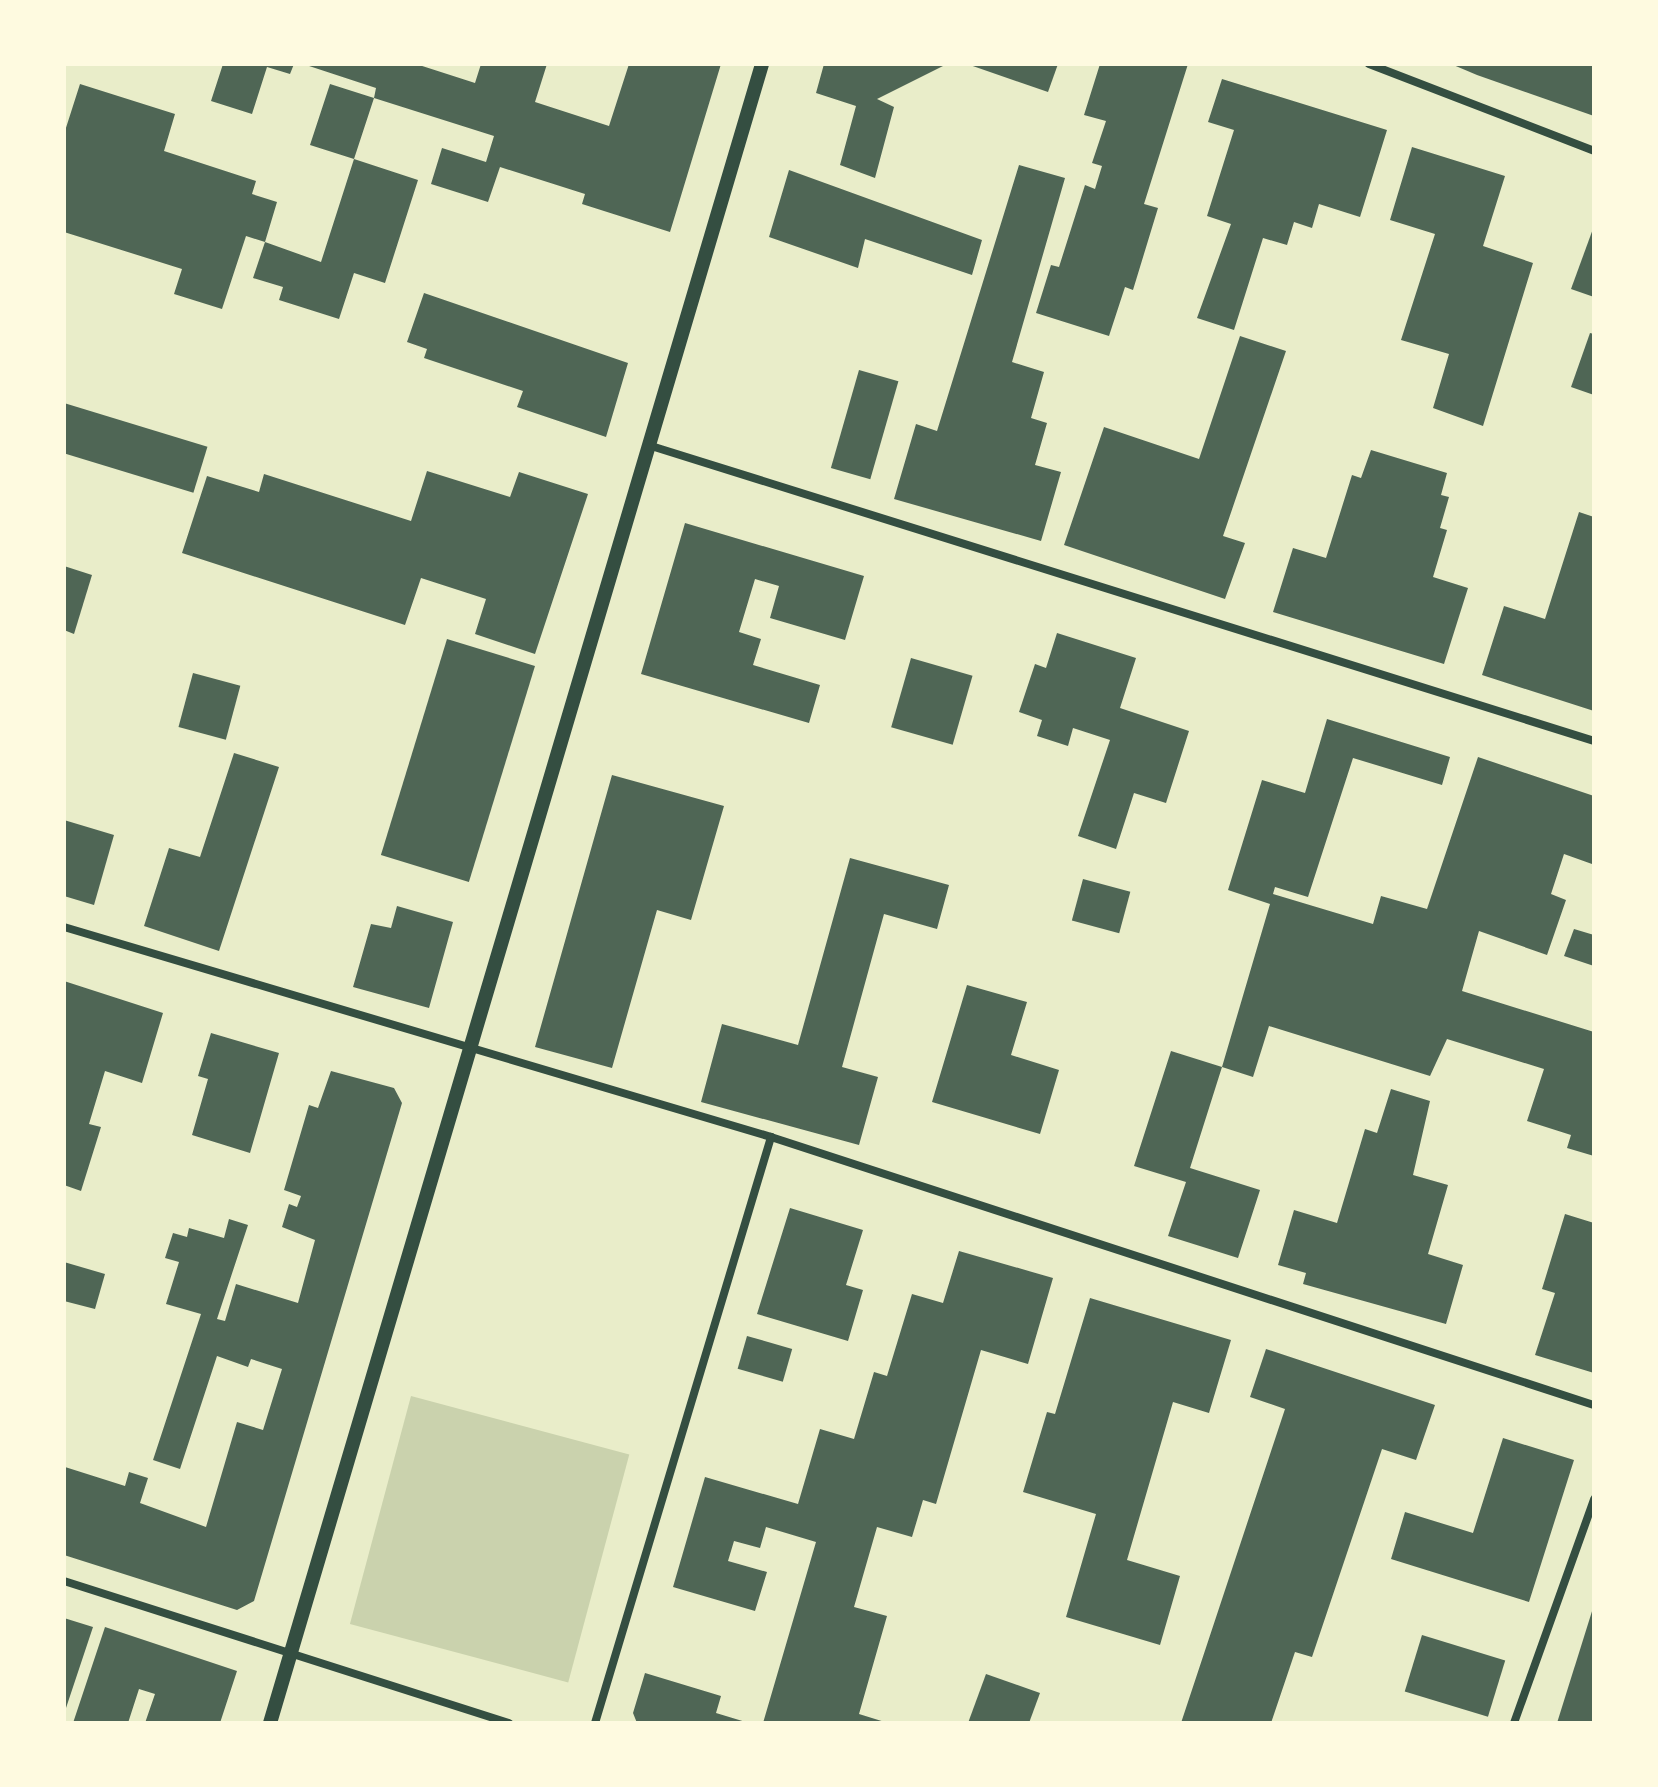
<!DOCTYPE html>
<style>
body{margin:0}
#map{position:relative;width:1658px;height:1787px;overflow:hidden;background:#e9edc9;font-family:Karla,sans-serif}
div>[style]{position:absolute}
.green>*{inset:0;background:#cad2ad;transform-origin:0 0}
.building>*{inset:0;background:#4f6655;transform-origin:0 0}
.minor>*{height:8px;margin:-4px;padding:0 4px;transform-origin:4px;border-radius:4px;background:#344e41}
.tertiary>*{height:14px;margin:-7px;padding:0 7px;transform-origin:7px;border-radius:7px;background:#344e41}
span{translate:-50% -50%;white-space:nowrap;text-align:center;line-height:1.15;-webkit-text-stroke:8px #fefae0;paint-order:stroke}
.frame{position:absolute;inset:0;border:66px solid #fefae0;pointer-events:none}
</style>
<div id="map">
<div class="green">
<i style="left:411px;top:1396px;width:226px;height:236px;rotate:15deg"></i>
</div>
<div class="building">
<i style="clip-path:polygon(223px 64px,294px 64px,290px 74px,267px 67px,252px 114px,211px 101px)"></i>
<i style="clip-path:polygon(303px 64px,416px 64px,475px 83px,481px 64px,547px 64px,535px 102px,609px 126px,629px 64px,721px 64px,670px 232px,582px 204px,585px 194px,500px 167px,488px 202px,431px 184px,442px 148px,486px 162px,494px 136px,374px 98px,376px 88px)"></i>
<i style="clip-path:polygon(824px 64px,947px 64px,877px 99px,894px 107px,875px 178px,840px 165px,856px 106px,816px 93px)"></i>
<i style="clip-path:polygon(967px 64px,1058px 64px,1048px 92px)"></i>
<i style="clip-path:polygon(1100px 64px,1188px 64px,1144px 204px,1158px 208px,1133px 290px,1125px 287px,1109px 336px,1036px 313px,1051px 265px,1059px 267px,1085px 185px,1095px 189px,1102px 166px,1092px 163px,1106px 121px,1084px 115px)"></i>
<i style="clip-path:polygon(1451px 64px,1594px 64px,1594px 116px,1477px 75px)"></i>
<i style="clip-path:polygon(1222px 79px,1387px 130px,1360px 217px,1319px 204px,1312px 228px,1294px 222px,1287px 245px,1263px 238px,1234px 330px,1197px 318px,1231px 224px,1207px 216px,1234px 130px,1208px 122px)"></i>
<i style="clip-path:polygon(80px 84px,175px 114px,164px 151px,256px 181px,252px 194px,277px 202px,265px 242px,246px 236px,222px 309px,174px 294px,182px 269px,64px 232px,64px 134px)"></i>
<i style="clip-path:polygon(330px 84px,374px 98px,354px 159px,418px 180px,385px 283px,354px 273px,339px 319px,279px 300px,283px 287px,253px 278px,265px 242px,321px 262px,354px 159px,310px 145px)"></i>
<i style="clip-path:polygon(1412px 147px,1505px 176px,1483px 246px,1533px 263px,1483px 426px,1433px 408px,1449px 354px,1401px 340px,1435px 234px,1390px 220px)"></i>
<i style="clip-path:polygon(1019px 165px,1065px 178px,1012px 362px,1044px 372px,1031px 418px,1047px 423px,1035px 465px,1061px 472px,1041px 541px,894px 499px,916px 424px,937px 431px)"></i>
<i style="clip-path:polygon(789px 170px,982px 240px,972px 275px,865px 239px,858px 268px,769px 237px)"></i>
<i style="clip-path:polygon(1594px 226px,1594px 297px,1571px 289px)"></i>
<i style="clip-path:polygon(424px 293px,628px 363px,606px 437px,517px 407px,523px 391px,424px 358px,427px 349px,407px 342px)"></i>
<i style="clip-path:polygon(1590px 333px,1594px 334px,1594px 395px,1571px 387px)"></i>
<i style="clip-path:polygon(1240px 336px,1286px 351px,1223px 536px,1245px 543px,1225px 599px,1064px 545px,1104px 427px,1199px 459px)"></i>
<i style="left:859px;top:370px;width:41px;height:102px;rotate:16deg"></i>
<i style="left:64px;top:403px;width:150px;height:48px;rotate:17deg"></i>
<i style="clip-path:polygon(1371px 450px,1447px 473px,1441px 495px,1449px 497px,1440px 528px,1447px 530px,1433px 577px,1468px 588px,1444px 664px,1273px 612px,1293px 548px,1326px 558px,1352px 475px,1361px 478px)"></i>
<i style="clip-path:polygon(427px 471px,510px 497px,519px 472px,588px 494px,535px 654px,475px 634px,486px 599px,421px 578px,405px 625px,182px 553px,207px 476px,259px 492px,264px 474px,411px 521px)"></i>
<i style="clip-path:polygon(1579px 512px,1594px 517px,1594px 711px,1482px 675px,1504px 606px,1545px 619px)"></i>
<i style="clip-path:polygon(685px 523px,864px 576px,845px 640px,770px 618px,779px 586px,755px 579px,739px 632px,761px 639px,753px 665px,820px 685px,809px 723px,641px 674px)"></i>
<i style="clip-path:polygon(64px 566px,92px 575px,74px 634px,64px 630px)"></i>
<i style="clip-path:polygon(1057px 633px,1136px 658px,1120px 708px,1189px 731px,1166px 803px,1134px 793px,1116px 849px,1078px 836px,1110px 740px,1073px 728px,1068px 746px,1037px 736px,1042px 720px,1019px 712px,1035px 664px,1046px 668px)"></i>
<i style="left:447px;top:639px;width:92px;height:226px;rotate:17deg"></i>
<i style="left:911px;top:658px;width:64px;height:72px;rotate:16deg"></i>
<i style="left:193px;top:673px;width:49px;height:56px;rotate:15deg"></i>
<i style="clip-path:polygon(1327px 719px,1450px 757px,1442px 785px,1353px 758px,1308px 897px,1275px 887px,1273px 894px,1373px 924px,1381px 896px,1427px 909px,1478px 757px,1594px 796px,1594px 857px,1592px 864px,1564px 854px,1551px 894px,1566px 900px,1547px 955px,1479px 931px,1462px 991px,1594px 1032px,1594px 1156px,1567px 1148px,1571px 1135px,1527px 1121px,1544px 1069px,1447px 1039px,1430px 1076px,1269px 1026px,1253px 1077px,1222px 1067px,1190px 1168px,1260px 1190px,1238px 1258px,1168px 1236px,1186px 1182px,1134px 1166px,1171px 1051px,1222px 1067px,1270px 904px,1228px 890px,1262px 780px,1305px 793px)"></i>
<i style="clip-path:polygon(234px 753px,279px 767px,219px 951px,144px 926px,169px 848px,200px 857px)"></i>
<i style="clip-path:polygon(612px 775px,724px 806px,691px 920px,657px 910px,612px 1068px,535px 1047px)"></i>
<i style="clip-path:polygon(64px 820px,114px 835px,94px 905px,64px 896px)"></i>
<i style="clip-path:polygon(850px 858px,949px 885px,937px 929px,884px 914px,842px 1067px,878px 1077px,859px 1145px,701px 1102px,722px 1024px,798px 1045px)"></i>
<i style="left:1083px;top:879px;width:49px;height:43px;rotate:15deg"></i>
<i style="clip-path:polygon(397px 906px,453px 922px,429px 1008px,353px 987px,371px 924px,391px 928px)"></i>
<i style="clip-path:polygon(1574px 929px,1594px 935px,1594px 966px,1564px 956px)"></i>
<i style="clip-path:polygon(64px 981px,163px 1013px,142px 1083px,105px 1071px,89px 1124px,101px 1127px,81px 1191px,64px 1185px)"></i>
<i style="clip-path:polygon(967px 985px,1027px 1002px,1011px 1055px,1059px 1070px,1040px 1134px,932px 1102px)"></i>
<i style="clip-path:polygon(211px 1033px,279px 1053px,250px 1153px,192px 1135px,208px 1079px,198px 1076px)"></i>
<i style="clip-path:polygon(331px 1071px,394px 1088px,402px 1103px,254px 1601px,237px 1610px,64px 1555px,65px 1467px,125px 1486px,129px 1472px,148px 1478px,140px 1503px,206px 1527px,237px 1422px,263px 1430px,282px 1369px,251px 1359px,248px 1367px,217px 1356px,180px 1469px,153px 1460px,201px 1314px,166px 1304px,179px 1262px,165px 1258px,173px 1233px,187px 1237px,189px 1228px,224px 1238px,229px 1219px,248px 1225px,217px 1319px,225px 1321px,236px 1284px,298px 1303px,315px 1240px,282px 1227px,289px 1204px,297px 1207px,301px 1196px,284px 1190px,309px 1105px,318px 1108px)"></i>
<i style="clip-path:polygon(1391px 1089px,1430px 1101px,1413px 1175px,1448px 1185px,1428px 1254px,1463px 1265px,1446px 1324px,1303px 1284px,1306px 1273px,1278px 1265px,1294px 1210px,1337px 1223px,1365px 1129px,1377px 1133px)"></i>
<i style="clip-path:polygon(790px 1208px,863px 1230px,846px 1285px,863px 1290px,848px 1341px,757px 1314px)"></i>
<i style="clip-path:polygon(1565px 1214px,1594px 1223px,1594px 1373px,1535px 1355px,1555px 1293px,1542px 1289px)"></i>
<i style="clip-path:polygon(959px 1251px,1053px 1278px,1028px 1364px,981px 1350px,936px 1504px,923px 1500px,912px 1537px,877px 1527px,854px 1607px,887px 1616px,859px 1714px,888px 1723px,763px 1723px,816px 1542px,766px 1527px,760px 1548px,734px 1541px,728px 1561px,767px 1572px,755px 1611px,673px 1587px,705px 1477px,798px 1504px,820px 1429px,854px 1439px,874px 1372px,887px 1376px,912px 1294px,943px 1303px)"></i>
<i style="clip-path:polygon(64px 1262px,105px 1274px,95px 1309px,64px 1301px)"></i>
<i style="clip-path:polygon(1090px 1298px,1231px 1340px,1209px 1413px,1173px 1402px,1127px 1560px,1180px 1576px,1160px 1645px,1066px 1617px,1096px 1514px,1023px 1492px,1047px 1412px,1055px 1414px)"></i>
<i style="left:747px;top:1336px;width:47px;height:34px;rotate:16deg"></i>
<i style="clip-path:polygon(1266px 1349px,1435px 1405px,1416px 1460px,1382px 1449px,1312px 1657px,1295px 1652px,1271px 1723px,1181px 1723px,1285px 1409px,1250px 1397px)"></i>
<i style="clip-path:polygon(1503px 1438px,1574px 1460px,1529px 1602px,1391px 1559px,1405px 1512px,1473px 1533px)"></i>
<i style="clip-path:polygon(1593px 1608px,1594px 1723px,1557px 1723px)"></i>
<i style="clip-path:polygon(64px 1618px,93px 1627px,65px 1711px,64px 1711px)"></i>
<i style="clip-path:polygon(105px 1627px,237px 1671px,220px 1723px,145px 1723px,155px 1694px,139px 1689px,128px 1723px,73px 1723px)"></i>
<i style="left:1422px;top:1635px;width:87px;height:59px;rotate:17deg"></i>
<i style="clip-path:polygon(645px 1673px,721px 1696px,716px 1713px,749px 1723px,637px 1723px,633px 1713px)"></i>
<i style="clip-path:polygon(986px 1674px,1040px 1693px,1029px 1723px,968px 1723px)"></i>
</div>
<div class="minor">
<i style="left:1369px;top:64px;width:241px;rotate:21.1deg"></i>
<i style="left:648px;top:445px;width:991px;rotate:17.37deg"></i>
<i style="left:64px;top:927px;width:738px;rotate:16.54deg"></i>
<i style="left:771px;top:1137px;width:866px;rotate:18.04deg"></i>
<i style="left:64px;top:1581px;width:467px;rotate:17.7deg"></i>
<i style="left:595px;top:1723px;width:612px;rotate:-73.28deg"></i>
<i style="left:1514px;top:1723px;width:238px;rotate:-70.3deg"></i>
</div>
<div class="tertiary">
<i style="left:270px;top:1723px;width:1730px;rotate:-73.48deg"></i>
</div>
<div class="frame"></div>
</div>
